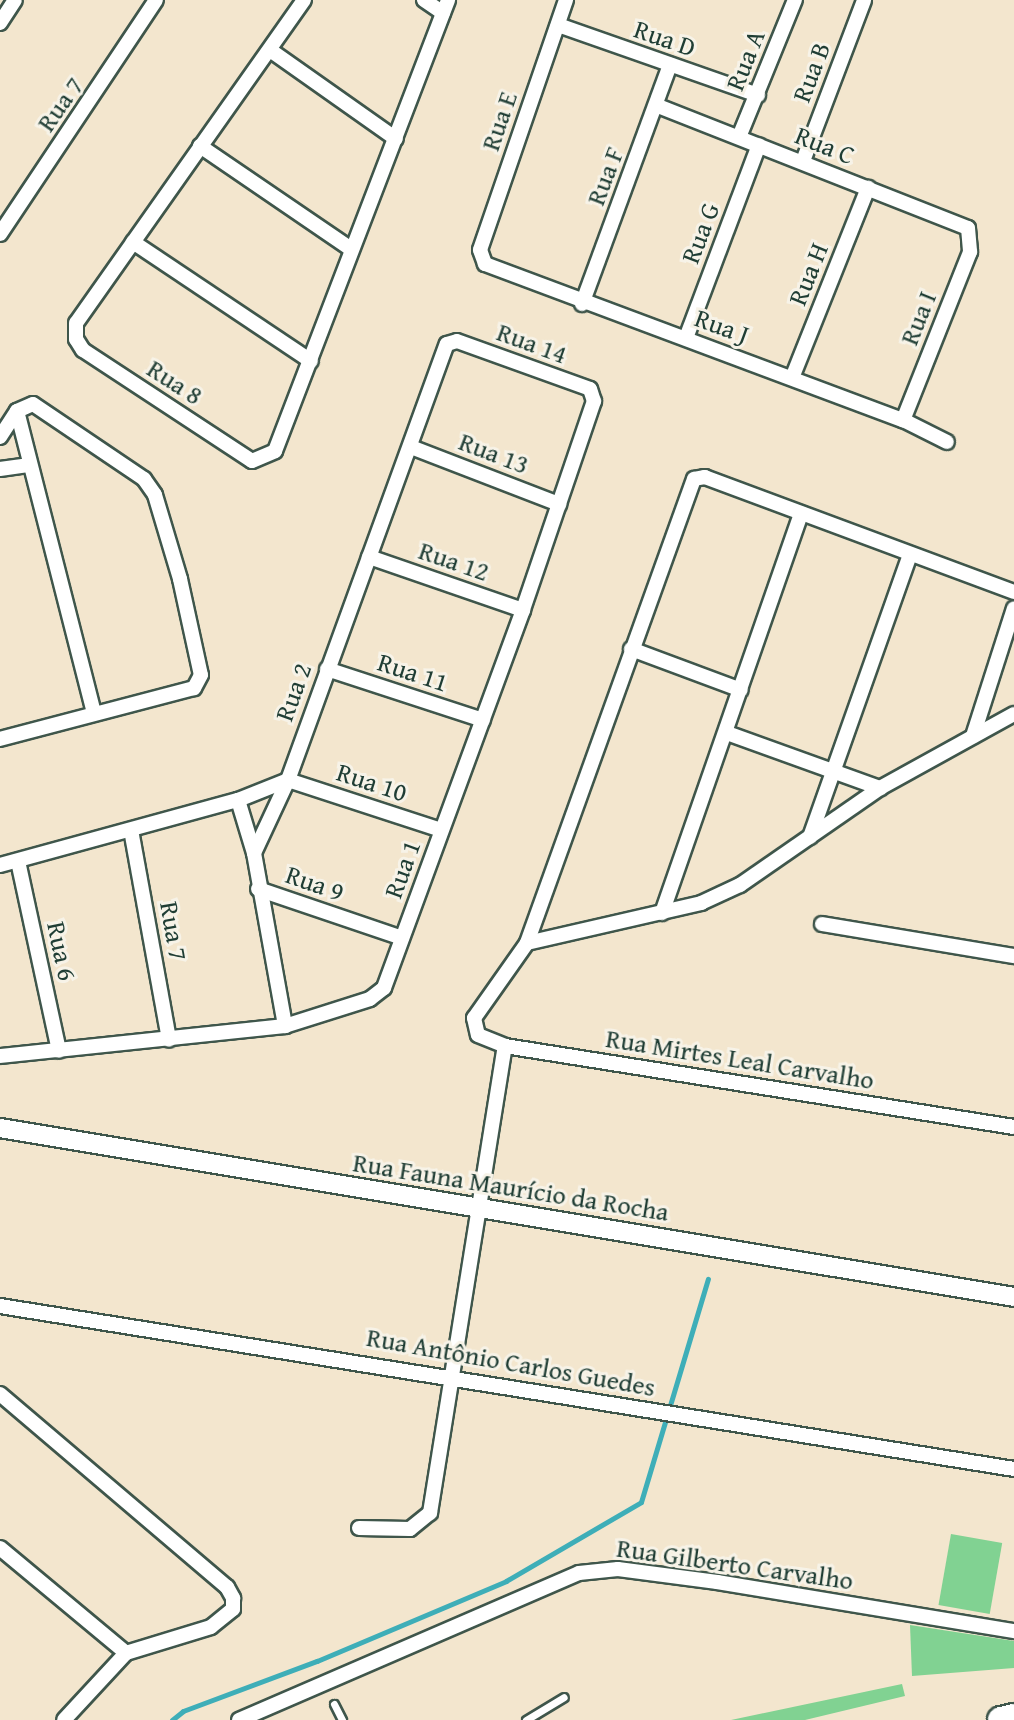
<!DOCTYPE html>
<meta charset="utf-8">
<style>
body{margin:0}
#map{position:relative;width:1014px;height:1720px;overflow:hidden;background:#f3e6ce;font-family:"Gentium Book Plus",serif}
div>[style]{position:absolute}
.green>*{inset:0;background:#81d292;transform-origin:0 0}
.stream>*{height:5px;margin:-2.5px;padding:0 2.5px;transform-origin:2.5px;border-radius:2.5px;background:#3eaeb8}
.roads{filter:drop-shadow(2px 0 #3f564b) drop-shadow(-2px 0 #3f564b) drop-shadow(0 2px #3f564b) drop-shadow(0 -2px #3f564b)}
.service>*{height:7px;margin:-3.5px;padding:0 3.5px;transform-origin:3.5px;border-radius:3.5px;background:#fff}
.minor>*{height:14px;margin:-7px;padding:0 7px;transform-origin:7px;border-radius:7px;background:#fff}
.tertiary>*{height:18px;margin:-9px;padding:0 9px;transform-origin:9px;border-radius:9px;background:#fff}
.motorway>*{height:26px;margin:-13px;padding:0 13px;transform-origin:13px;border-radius:13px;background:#fff}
span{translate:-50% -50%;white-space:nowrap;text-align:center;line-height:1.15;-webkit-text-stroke:6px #f7f3e8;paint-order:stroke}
.street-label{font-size:26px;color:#1f3d34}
</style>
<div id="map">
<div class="green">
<i style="left:951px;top:1534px;width:52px;height:72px;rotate:10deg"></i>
<i style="clip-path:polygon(910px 1625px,1014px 1641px,1014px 1668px,912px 1676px)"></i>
<i style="clip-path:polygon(902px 1684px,905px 1696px,805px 1720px,731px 1720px)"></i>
</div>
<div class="stream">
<i style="left:172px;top:1720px;width:14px;rotate:-39deg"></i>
<i style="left:183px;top:1711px;width:143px;rotate:-20.5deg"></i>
<i style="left:317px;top:1661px;width:205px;rotate:-22.9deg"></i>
<i style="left:506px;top:1581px;width:156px;rotate:-30.3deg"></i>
<i style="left:641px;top:1502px;width:233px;rotate:-73.3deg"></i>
</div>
<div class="roads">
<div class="service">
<i style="left:334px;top:1704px;width:18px;rotate:63deg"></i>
<i style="left:526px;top:1720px;width:44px;rotate:-31.2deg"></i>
</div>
<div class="minor">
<i style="left:304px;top:0;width:395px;rotate:125.2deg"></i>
<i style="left:76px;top:323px;width:16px;rotate:90deg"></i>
<i style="left:76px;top:339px;width:13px;rotate:58deg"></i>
<i style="left:83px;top:350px;width:202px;rotate:33.3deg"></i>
<i style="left:252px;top:461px;width:25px;rotate:-23deg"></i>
<i style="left:275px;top:451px;width:483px;rotate:-69deg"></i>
<i style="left:424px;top:0;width:23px;rotate:34deg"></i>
<i style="left:566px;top:0;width:264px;rotate:109deg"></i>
<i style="left:480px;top:250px;width:15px;rotate:70deg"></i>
<i style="left:485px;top:264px;width:446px;rotate:20.5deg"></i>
<i style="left:903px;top:420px;width:49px;rotate:26.6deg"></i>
<i style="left:0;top:23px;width:27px;rotate:-57deg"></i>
<i style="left:558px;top:25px;width:212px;rotate:19.3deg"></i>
<i style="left:270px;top:50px;width:154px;rotate:35.2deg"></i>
<i style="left:658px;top:106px;width:333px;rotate:21.5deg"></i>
<i style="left:968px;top:228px;width:24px;rotate:85deg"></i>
<i style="left:970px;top:252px;width:181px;rotate:111.7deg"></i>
<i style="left:739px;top:137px;width:148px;rotate:-67.8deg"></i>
<i style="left:200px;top:146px;width:183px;rotate:34.3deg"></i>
<i style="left:803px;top:161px;width:172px;rotate:-69.2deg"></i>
<i style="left:0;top:234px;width:281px;rotate:-56.3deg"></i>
<i style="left:133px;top:242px;width:214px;rotate:33.8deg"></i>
<i style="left:582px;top:304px;width:255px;rotate:-69.8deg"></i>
<i style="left:686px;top:338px;width:206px;rotate:-69.3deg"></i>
<i style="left:792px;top:378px;width:205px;rotate:-68.2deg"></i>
<i style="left:17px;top:411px;width:312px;rotate:75.7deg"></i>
<i style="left:0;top:437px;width:31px;rotate:-57deg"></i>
<i style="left:17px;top:411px;width:17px;rotate:-24deg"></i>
<i style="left:33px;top:404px;width:134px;rotate:34deg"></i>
<i style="left:144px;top:479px;width:19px;rotate:55deg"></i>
<i style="left:155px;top:495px;width:88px;rotate:73.4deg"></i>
<i style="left:180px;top:579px;width:98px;rotate:77.7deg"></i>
<i style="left:201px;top:675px;width:15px;rotate:118deg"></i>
<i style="left:194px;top:688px;width:201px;rotate:165.3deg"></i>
<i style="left:411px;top:447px;width:159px;rotate:21.1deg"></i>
<i style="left:0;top:469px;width:30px;rotate:-8deg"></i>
<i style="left:369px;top:557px;width:163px;rotate:19deg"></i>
<i style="left:1014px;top:592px;width:330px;rotate:-159.6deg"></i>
<i style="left:705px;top:477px;width:11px;rotate:170deg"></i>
<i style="left:694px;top:479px;width:493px;rotate:109.8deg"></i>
<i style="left:527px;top:943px;width:92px;rotate:125.2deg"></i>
<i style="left:474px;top:1018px;width:17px;rotate:77deg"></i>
<i style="left:478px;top:1035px;width:29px;rotate:22deg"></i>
<i style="left:505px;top:1046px;width:515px;rotate:9.04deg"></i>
<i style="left:631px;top:649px;width:117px;rotate:20.4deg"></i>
<i style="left:327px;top:669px;width:164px;rotate:18.1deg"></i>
<i style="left:727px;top:733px;width:163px;rotate:19.8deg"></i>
<i style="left:973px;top:736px;width:134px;rotate:-72.2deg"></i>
<i style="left:238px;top:800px;width:55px;rotate:73.2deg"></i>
<i style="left:254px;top:853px;width:176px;rotate:79.8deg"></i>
<i style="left:131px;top:830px;width:213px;rotate:79.7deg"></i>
<i style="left:810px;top:837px;width:300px;rotate:-70.5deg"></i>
<i style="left:254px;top:853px;width:81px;rotate:-65deg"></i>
<i style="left:288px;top:780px;width:161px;rotate:18.1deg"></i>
<i style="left:18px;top:861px;width:194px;rotate:77.8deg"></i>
<i style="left:0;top:865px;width:247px;rotate:-15.3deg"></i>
<i style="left:238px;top:800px;width:54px;rotate:-21.8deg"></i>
<i style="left:288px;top:780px;width:464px;rotate:-70deg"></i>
<i style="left:447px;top:344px;width:10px;rotate:-17deg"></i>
<i style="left:457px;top:341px;width:141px;rotate:19.8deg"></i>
<i style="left:590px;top:389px;width:13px;rotate:72deg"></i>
<i style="left:594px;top:401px;width:221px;rotate:108.8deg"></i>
<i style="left:523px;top:610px;width:403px;rotate:110.2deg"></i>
<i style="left:384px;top:988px;width:18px;rotate:142deg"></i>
<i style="left:370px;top:999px;width:89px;rotate:162.4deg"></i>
<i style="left:285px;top:1026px;width:287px;rotate:174deg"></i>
<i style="left:258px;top:889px;width:152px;rotate:18.8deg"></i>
<i style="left:662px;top:913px;width:423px;rotate:-70.8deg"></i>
<i style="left:822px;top:924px;width:195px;rotate:9.5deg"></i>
<i style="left:527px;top:943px;width:179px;rotate:-12.9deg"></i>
<i style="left:701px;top:903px;width:43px;rotate:-24.8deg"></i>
<i style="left:740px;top:885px;width:170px;rotate:-34.7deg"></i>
<i style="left:880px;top:788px;width:153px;rotate:-28.9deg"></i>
<i style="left:0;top:1306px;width:1027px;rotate:9.13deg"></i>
<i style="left:0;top:1394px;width:298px;rotate:40.4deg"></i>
<i style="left:227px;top:1587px;width:13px;rotate:61deg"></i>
<i style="left:233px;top:1598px;width:11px;rotate:90deg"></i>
<i style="left:233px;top:1609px;width:28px;rotate:141deg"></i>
<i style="left:211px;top:1627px;width:89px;rotate:163deg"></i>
<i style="left:126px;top:1653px;width:91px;rotate:132.8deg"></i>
<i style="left:359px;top:1528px;width:51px;rotate:1.1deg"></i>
<i style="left:410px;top:1529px;width:26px;rotate:-39deg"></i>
<i style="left:430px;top:1513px;width:473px;rotate:-80.9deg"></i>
<i style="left:0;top:1548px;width:164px;rotate:39.8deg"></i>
<i style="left:239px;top:1720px;width:370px;rotate:-23.4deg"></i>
<i style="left:579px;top:1573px;width:39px;rotate:-6deg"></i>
<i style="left:618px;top:1569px;width:100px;rotate:7.5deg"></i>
<i style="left:717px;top:1582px;width:301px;rotate:9.4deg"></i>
</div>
<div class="tertiary">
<i style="left:0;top:1128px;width:1028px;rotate:9.46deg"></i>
</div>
<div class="motorway">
<i style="left:1001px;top:1720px;width:13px;rotate:-13deg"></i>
</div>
</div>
<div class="street-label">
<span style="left:665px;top:38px;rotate:19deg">Rua D</span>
<span style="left:745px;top:60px;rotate:-68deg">Rua A</span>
<span style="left:811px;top:72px;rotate:-69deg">Rua B</span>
<span style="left:60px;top:104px;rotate:-55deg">Rua 7</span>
<span style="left:499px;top:121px;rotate:-71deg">Rua E</span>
<span style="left:825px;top:145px;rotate:22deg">Rua C</span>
<span style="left:605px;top:176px;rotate:-69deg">Rua F</span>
<span style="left:700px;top:233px;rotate:-69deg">Rua G</span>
<span style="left:808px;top:274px;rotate:-68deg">Rua H</span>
<span style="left:918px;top:318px;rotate:-68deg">Rua I</span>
<span style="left:722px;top:326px;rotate:20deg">Rua J</span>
<span style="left:532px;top:343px;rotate:20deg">Rua 14</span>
<span style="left:175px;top:382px;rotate:33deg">Rua 8</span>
<span style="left:494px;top:453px;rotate:21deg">Rua 13</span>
<span style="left:454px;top:561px;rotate:19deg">Rua 12</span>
<span style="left:413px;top:672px;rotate:18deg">Rua 11</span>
<span style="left:293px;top:692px;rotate:-70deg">Rua 2</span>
<span style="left:372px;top:782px;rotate:18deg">Rua 10</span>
<span style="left:402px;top:869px;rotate:-70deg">Rua 1</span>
<span style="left:315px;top:883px;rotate:19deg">Rua 9</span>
<span style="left:174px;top:931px;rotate:80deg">Rua 7</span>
<span style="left:62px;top:951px;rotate:78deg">Rua 6</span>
<span style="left:740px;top:1059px;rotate:9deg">Rua Mirtes Leal Carvalho</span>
<span style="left:511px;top:1187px;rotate:9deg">Rua Fauna Maurício da Rocha</span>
<span style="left:511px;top:1362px;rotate:10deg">Rua Antônio Carlos Guedes</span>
<span style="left:735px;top:1564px;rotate:8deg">Rua Gilberto Carvalho</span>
</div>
</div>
